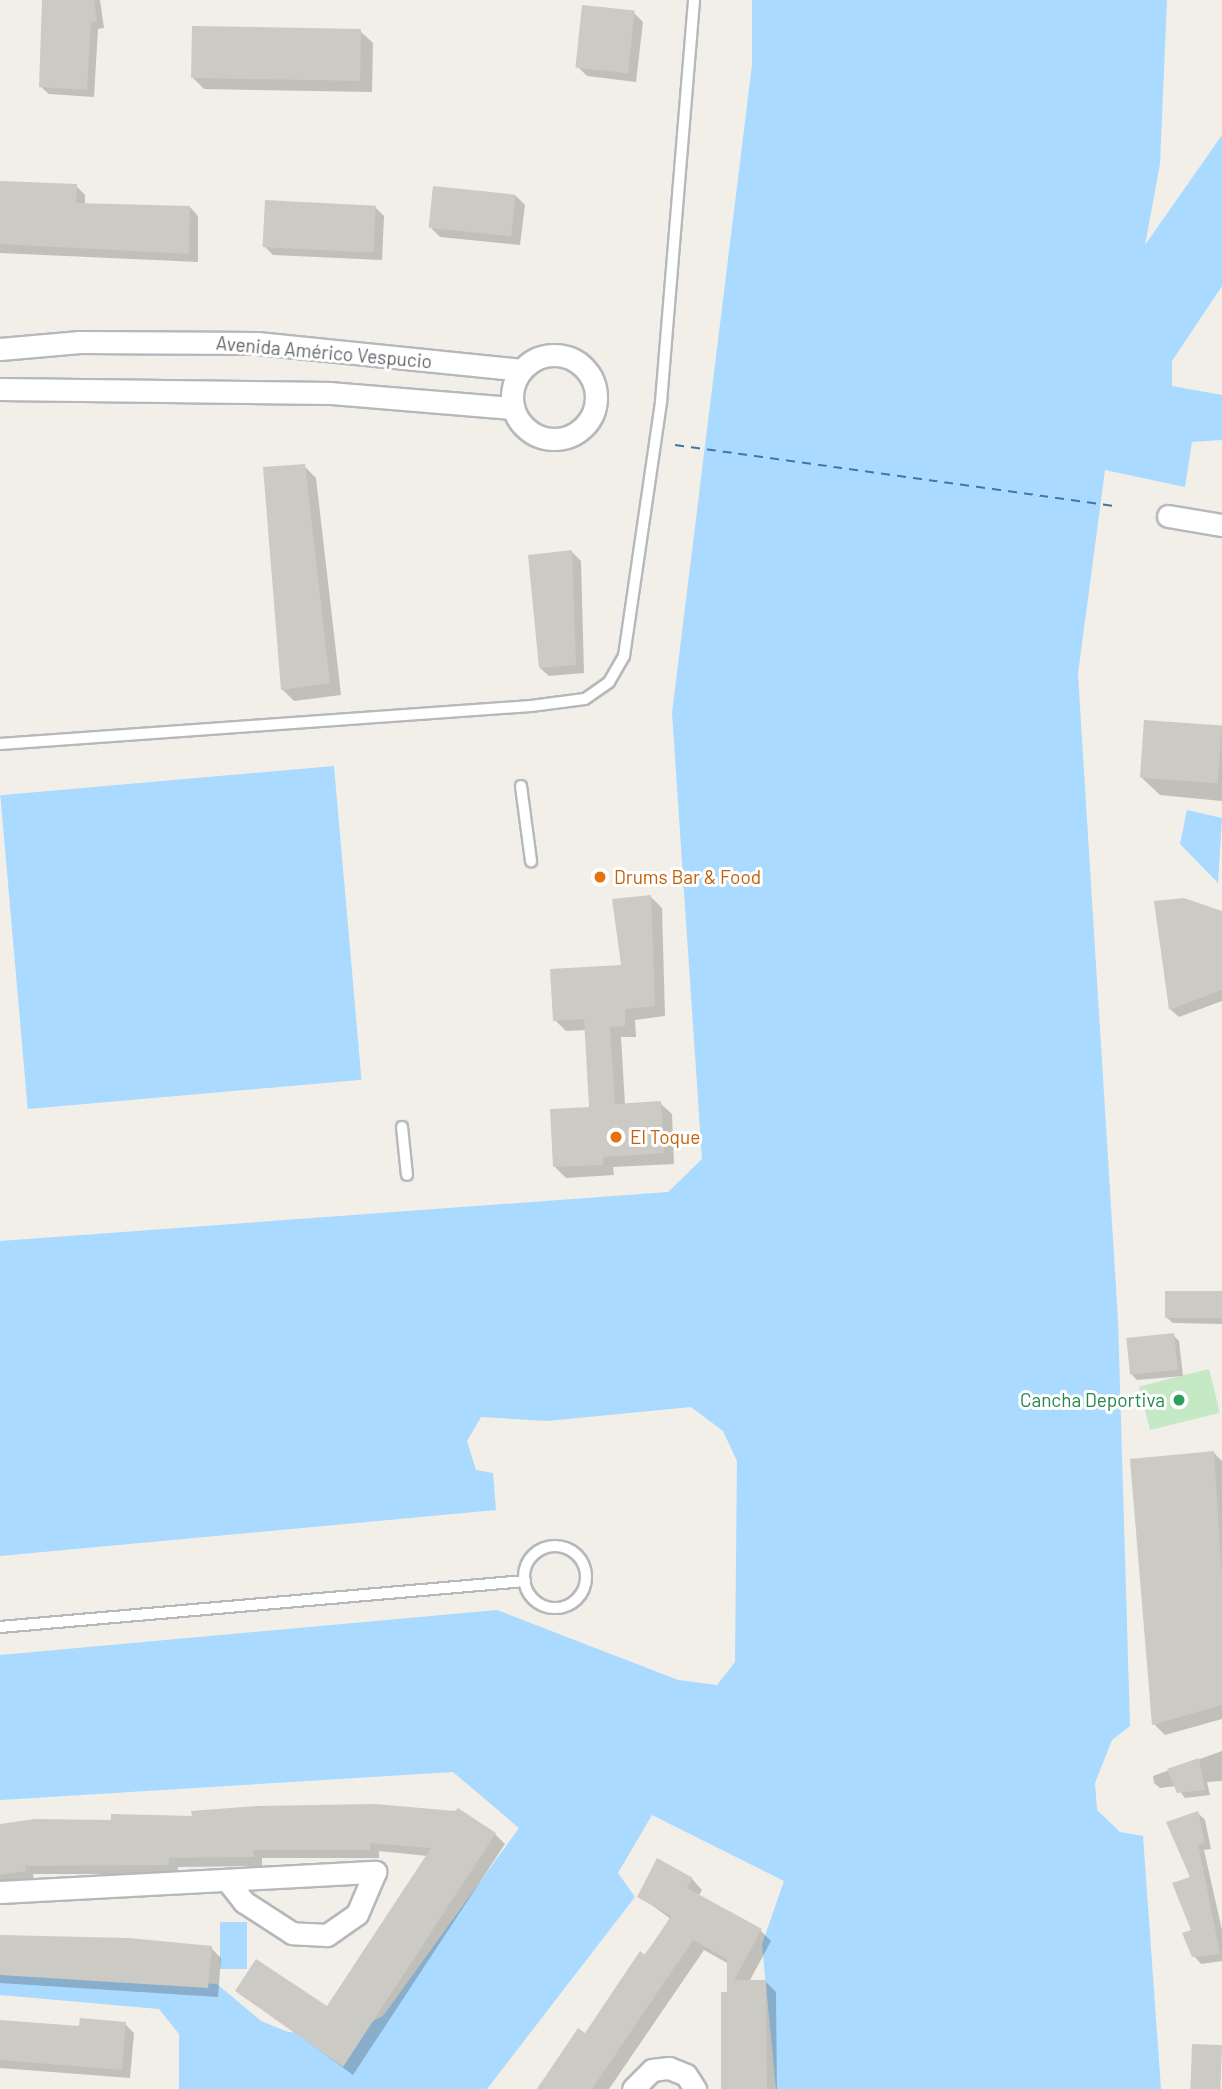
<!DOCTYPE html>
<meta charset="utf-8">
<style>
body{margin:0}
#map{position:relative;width:1222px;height:2089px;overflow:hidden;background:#f1efe8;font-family:Barlow,sans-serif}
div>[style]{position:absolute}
.green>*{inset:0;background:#c5e8c5;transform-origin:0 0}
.water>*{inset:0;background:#aadaff;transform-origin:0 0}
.shadow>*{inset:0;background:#0003}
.ferry>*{height:2px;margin-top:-1px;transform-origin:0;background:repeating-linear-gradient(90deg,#4174aa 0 9px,transparent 0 16px)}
.building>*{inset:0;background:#cccac5;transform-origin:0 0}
.roads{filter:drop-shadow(2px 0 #b5b8bc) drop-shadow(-2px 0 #b5b8bc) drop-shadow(0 2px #b5b8bc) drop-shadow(0 -2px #b5b8bc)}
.lane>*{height:10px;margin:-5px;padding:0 5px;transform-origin:5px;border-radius:5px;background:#fff}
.lane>.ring{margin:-5px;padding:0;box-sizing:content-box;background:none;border:10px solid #fff;border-radius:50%}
.street>*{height:21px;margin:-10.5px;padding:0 10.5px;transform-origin:10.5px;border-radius:10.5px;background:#fff}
.street>.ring{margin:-10.5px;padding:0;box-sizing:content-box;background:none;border:21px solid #fff;border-radius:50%}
.dots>*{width:19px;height:19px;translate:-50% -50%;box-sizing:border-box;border:4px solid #fff;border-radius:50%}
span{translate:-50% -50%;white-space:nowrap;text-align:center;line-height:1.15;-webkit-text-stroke:6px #fff;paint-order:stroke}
.street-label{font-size:19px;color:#5f6368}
.food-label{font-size:19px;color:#c56008}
.left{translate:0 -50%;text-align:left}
.leisure-label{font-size:19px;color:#27864d}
.right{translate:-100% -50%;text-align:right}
</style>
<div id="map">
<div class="green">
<i style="left:1209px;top:1369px;width:45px;height:72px;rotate:76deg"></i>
</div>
<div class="water">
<i style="clip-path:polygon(752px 0,1167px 0,1160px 164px,1145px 245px,1222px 135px,1222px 286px,1172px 361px,1172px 386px,1222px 395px,1222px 440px,1192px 442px,1185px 487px,1105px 470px,1078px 674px,1118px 1320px,1130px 1726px,1112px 1740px,1095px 1783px,1097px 1810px,1120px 1832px,1143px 1836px,1161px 2089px,776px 2089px,762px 1944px,784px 1881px,652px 1815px,618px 1873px,635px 1897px,487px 2089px,179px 2089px,179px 2034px,159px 2009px,0 1995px,0 1973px,217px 1984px,261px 2021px,288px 2032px,344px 2036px,383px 2016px,519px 1828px,453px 1772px,0 1800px,0 1655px,497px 1610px,678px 1680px,717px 1685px,735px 1662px,737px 1461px,723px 1431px,691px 1407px,547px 1421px,481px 1417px,467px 1441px,476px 1470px,493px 1473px,496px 1510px,0 1556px,0 1241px,668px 1192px,702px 1159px,672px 713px,752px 65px)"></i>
<i style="left:334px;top:766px;width:315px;height:335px;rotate:85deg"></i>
<i style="clip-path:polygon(1187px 810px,1222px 818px,1218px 883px,1180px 844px)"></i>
<i style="left:220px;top:1922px;width:27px;height:47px"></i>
</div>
<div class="shadow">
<i style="clip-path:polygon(43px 0,100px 0,104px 28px,98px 29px,94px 97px,49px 94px,41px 87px)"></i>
<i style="clip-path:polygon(634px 13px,643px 22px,636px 82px,587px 76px,578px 67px)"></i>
<i style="clip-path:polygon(361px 32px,373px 43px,372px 92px,204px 89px,192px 77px)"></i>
<i style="clip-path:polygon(0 182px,76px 186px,85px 195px,85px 205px,190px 207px,198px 216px,198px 262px,0 253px)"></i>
<i style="clip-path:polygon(516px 196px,525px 205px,520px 245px,440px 237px,431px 228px)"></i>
<i style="clip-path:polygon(375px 207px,384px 216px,382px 260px,273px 255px,264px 246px)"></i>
<i style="clip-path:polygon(304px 466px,316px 478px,341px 695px,294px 701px,282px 689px)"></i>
<i style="clip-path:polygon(572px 552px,581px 561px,584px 673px,549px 676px,540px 668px)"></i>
<i style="clip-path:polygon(1222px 726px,1222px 801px,1160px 795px,1142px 778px)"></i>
<i style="clip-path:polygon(651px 897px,662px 908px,665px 1016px,635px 1020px,636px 1037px,621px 1037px,625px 1105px,660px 1103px,672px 1114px,674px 1164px,613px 1167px,614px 1175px,566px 1178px,555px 1167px,591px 1109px,587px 1030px,566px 1031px,555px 1020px,623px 967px)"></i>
<i style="clip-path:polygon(1156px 903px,1222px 913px,1222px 1001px,1179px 1017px,1171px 1010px)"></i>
<i style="clip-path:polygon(1222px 1293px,1222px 1324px,1173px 1323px,1167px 1318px)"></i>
<i style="clip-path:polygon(1173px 1335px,1179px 1341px,1183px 1376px,1137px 1380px,1132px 1375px)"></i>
<i style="clip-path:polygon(1213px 1452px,1222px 1461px,1222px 1719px,1165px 1735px,1154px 1724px)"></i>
<i style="clip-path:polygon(1222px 1751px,1222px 1781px,1207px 1782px,1210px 1795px,1185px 1798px,1176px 1786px,1160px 1788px,1154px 1783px,1153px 1776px)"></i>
<i style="clip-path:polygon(1198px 1813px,1205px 1820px,1211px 1849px,1204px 1850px,1222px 1930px,1222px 1961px,1201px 1964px,1194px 1956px,1192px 1878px)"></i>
<i style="clip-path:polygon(0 1826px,495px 1834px,505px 1844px,353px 2075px,237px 1990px,328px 2008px,428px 1856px,379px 1851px,379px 1858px,262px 1858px,262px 1866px,178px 1867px,178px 1874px,33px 1874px,34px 1880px,0 1883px)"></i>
<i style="clip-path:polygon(692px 1879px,702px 1890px,698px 1897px,761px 1931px,771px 1941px,749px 1982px,765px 1981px,776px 1992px,777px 2089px,723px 2089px,729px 1964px,704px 1950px,609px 2089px,537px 2089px,578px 2031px,585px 2035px,671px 1919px,639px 1896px)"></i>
<i style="clip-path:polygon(0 1937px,211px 1948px,221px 1958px,218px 1997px,0 1983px)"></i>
<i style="clip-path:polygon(0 2022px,81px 2028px,125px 2024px,134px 2033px,130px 2078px,0 2068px)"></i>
</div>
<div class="ferry">
<i style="left:675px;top:445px;width:443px;rotate:7.9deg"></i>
</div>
<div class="building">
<i style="clip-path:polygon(42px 0,94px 0,97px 21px,91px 22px,87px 90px,39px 87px)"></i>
<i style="left:582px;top:5px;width:53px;height:63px;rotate:6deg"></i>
<i style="left:192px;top:26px;width:169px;height:52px;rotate:1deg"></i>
<i style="clip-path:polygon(0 181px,77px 184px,76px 203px,190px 206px,189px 254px,0 244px)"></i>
<i style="left:433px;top:186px;width:83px;height:42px;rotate:6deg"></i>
<i style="left:265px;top:200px;width:111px;height:47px;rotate:3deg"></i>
<i style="clip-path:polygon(305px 464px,330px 683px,281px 690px,263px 467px)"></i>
<i style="clip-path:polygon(572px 550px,576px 665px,539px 668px,528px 555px)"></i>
<i style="left:1144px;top:720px;width:78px;height:58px;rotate:4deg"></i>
<i style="clip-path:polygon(651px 895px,655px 1006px,625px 1009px,625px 1026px,610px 1027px,615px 1104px,661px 1101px,664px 1153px,603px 1157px,603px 1165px,553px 1167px,550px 1109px,589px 1107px,584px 1019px,553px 1021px,550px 969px,621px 965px,612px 899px)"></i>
<i style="clip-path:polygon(1184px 898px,1222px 911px,1222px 990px,1169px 1010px,1154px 901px)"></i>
<i style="left:1165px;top:1291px;width:57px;height:27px"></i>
<i style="left:1174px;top:1333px;width:37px;height:48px;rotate:84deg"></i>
<i style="clip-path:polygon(1214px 1451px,1222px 1577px,1222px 1705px,1152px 1725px,1130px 1459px)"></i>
<i style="clip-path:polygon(1199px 1758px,1205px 1790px,1177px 1793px,1167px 1769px)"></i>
<i style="clip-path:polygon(375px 1804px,455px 1811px,458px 1808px,496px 1833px,343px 2067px,235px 1991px,256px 1959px,327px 2006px,431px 1848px,370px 1843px,370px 1850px,253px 1850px,254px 1857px,169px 1858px,169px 1865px,25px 1866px,26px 1871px,0 1875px,0 1824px,34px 1819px,111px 1820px,111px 1814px,192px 1816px,191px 1811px,257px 1806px)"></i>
<i style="clip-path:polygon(1198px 1811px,1205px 1843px,1198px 1844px,1220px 1954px,1192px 1957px,1182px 1933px,1191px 1930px,1172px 1883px,1190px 1877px,1166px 1822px)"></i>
<i style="clip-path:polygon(657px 1858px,693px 1878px,687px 1888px,762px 1929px,734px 1980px,766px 1980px,767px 2089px,721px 2089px,721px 1992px,727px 1992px,727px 1959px,693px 1940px,592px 2089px,537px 2089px,578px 2028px,585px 2033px,640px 1951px,645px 1955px,671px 1916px,637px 1897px)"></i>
<i style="clip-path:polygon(0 1935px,129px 1938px,212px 1946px,208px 1988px,0 1975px)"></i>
<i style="clip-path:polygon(80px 2018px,126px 2022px,122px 2070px,0 2060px,0 2020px,79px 2026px)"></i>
<i style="left:1192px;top:2044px;width:30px;height:45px;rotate:2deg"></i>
</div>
<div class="roads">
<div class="lane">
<i style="left:0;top:744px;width:532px;rotate:-4.09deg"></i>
<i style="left:531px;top:706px;width:54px;rotate:-7.4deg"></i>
<i style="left:585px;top:699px;width:29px;rotate:-35deg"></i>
<i style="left:609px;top:682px;width:30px;rotate:-60deg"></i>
<i style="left:624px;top:656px;width:257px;rotate:-81.7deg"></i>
<i style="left:661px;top:402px;width:403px;rotate:-85.3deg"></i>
<i style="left:521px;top:786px;width:76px;rotate:82.4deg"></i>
<i style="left:402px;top:1127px;width:48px;rotate:84.1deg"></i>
<i class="ring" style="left:524px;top:1546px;width:52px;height:52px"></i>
<i style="left:0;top:1627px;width:527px;rotate:-5.01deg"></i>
</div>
<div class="street">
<i style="left:0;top:349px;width:80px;rotate:-5deg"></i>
<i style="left:80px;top:342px;width:177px;rotate:0.3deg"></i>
<i style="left:257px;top:343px;width:266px;rotate:5.8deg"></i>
<i class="ring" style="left:512px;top:355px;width:63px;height:63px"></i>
<i style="left:0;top:389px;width:330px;rotate:0.7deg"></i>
<i style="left:330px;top:393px;width:184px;rotate:4.7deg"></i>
<i style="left:1168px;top:516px;width:55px;rotate:9.5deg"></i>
<i style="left:0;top:1892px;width:376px;rotate:-3.1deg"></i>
<i style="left:375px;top:1872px;width:46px;rotate:113.2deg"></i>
<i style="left:357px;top:1914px;width:37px;rotate:145deg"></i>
<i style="left:327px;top:1935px;width:35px;rotate:-177deg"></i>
<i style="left:292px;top:1933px;width:57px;rotate:-147.1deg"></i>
<i style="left:244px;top:1902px;width:28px;rotate:-128deg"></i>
<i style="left:633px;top:2089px;width:27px;rotate:-45deg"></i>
<i style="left:652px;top:2070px;width:17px;rotate:-7deg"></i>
<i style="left:669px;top:2068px;width:18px;rotate:22deg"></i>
<i style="left:686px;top:2075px;width:17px;rotate:57deg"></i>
</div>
</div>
<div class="dots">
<i style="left:600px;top:877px;background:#e8710a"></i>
<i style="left:616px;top:1137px;background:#e8710a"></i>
<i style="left:1179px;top:1400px;background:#2e9e5b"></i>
</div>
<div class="street-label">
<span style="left:324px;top:352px;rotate:5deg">Avenida Américo Vespucio</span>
</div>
<div class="food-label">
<span class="left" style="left:614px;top:877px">Drums Bar &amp; Food</span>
<span class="left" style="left:630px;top:1137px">El Toque</span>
</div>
<div class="leisure-label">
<span class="right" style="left:1165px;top:1400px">Cancha Deportiva</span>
</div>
</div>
